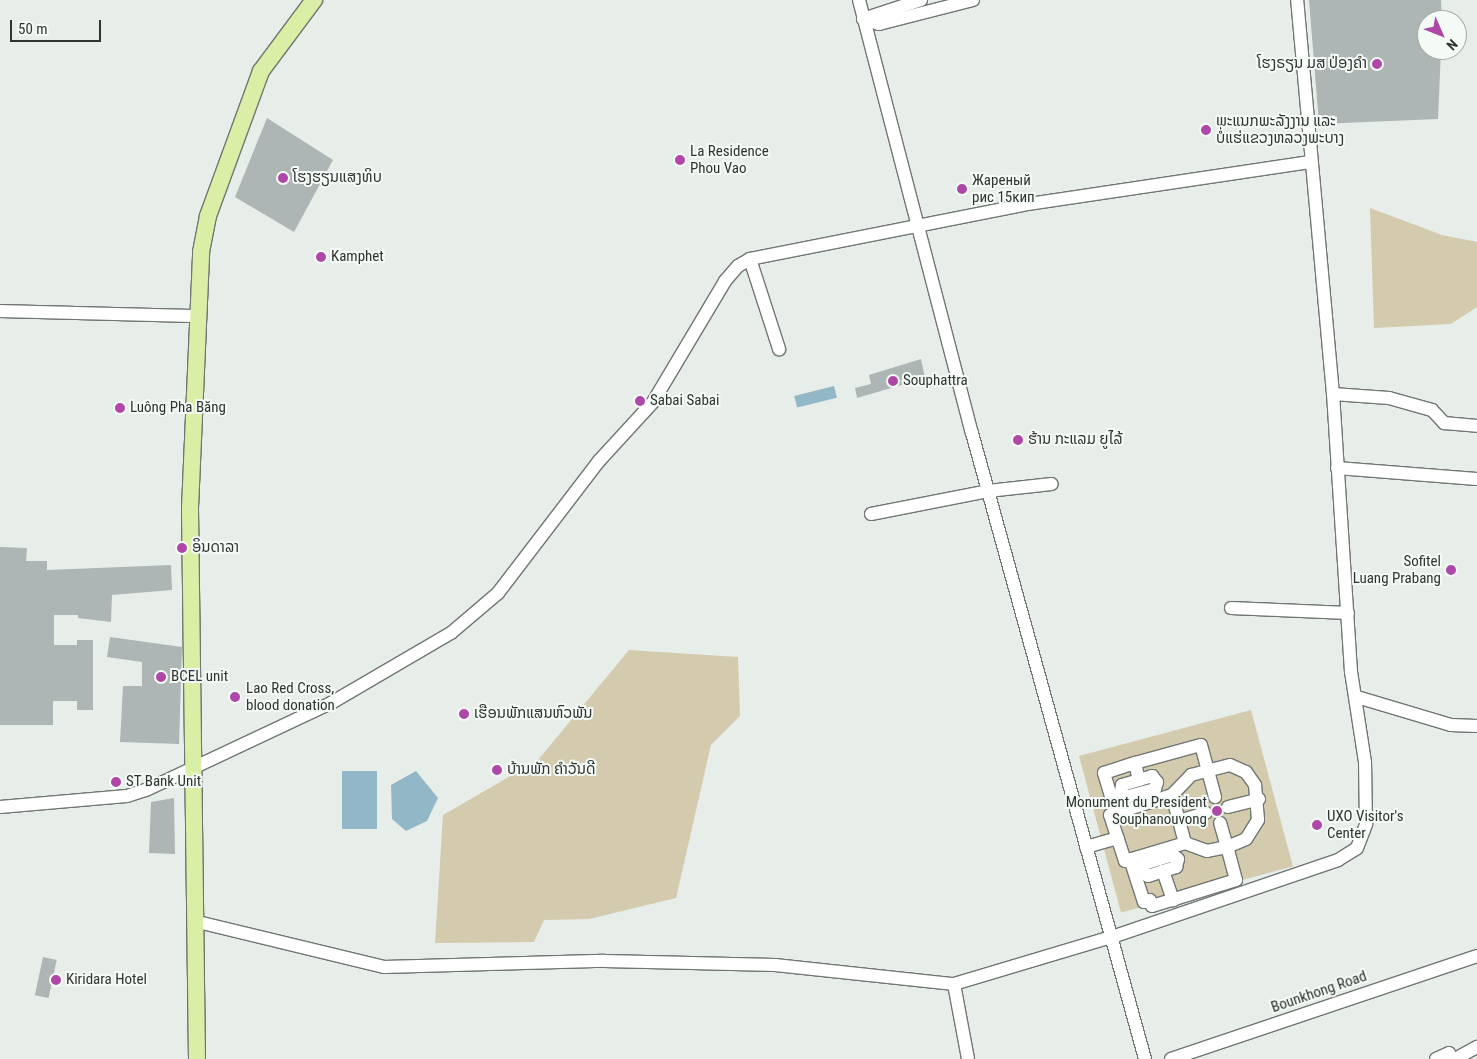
<!DOCTYPE html>
<meta charset="utf-8">
<style>
body{margin:0}
#map{position:relative;width:1477px;height:1059px;overflow:hidden;background:#e7ede9;font-family:"Roboto Condensed","Noto Sans Lao",sans-serif}
div>[style]{position:absolute}
.green>*{inset:0;background:#d4caae;transform-origin:0 0}
.water>*{inset:0;background:#92b7c7;transform-origin:0 0}
.building>*{inset:0;background:#adb5b5;transform-origin:0 0}
.roads{filter:drop-shadow(1px 0 #707672) drop-shadow(-1px 0 #707672) drop-shadow(0 1px #707672) drop-shadow(0 -1px #707672)}
.minor>*{height:12px;margin:-6px;padding:0 6px;transform-origin:6px;border-radius:6px;background:#fff}
.major>*{height:16px;margin:-8px;padding:0 8px;transform-origin:8px;border-radius:8px;background:#d9efa5}
.dots>*{width:14px;height:14px;translate:-50% -50%;box-sizing:border-box;border:2px solid #f4fbf6;border-radius:50%}
span{translate:-50% -50%;white-space:nowrap;text-align:center;line-height:1.15;-webkit-text-stroke:4px #f4fbf6;paint-order:stroke}
.poi-label{font-size:15px;color:#303331}
.right{translate:-100% -50%;text-align:right}
.left{translate:0 -50%;text-align:left}
.street-label{font-size:15px;color:#303331}
.north{position:absolute;left:1417px;top:10px;width:50px;height:50px;box-sizing:border-box;background:#f4fbf6;border:1px solid #a6aba7;border-radius:50%;rotate:134deg;font-size:14px;font-weight:700;line-height:20px;text-align:center;color:#303331}
.north::after{content:'';display:block;margin:auto;width:18px;height:22px;background:#af47a9;clip-path:polygon(50% 0,100% 100%,50% 72%,0 100%)}
.scale{position:absolute;left:10px;top:20px;width:91px;height:22px;box-sizing:border-box;border:2px solid #303331;border-top:0;padding-left:6px;font-size:15px;line-height:18px;white-space:nowrap;color:#303331;-webkit-text-stroke:4px #f4fbf6;paint-order:stroke}
</style>
<div id="map">
<div class="green">
<i style="clip-path:polygon(1370px 208px,1442px 235px,1477px 242px,1477px 307px,1451px 324px,1374px 328px)"></i>
<i style="clip-path:polygon(629px 650px,738px 657px,740px 716px,711px 745px,676px 898px,589px 919px,544px 920px,534px 942px,435px 943px,443px 815px,538px 760px)"></i>
<i style="left:1251px;top:710px;width:162px;height:178px;rotate:75deg"></i>
</div>
<div class="water">
<i style="left:834px;top:386px;width:12px;height:41px;rotate:76deg"></i>
<i style="left:342px;top:771px;width:35px;height:58px"></i>
<i style="clip-path:polygon(416px 771px,438px 798px,427px 821px,406px 831px,392px 819px,391px 785px)"></i>
</div>
<div class="building">
<i style="clip-path:polygon(1309px 0,1441px 0,1442px 20px,1427px 20px,1427px 50px,1441px 50px,1438px 119px,1319px 124px)"></i>
<i style="clip-path:polygon(267px 118px,333px 160px,294px 232px,235px 197px)"></i>
<i style="clip-path:polygon(921px 359px,925px 378px,857px 398px,855px 388px,871px 384px,869px 375px)"></i>
<i style="clip-path:polygon(0 547px,27px 548px,26px 561px,47px 561px,47px 570px,171px 565px,172px 590px,112px 595px,111px 622px,78px 618px,78px 615px,54px 615px,54px 645px,77px 645px,77px 640px,93px 640px,93px 710px,77px 710px,77px 701px,53px 701px,53px 725px,0 725px)"></i>
<i style="clip-path:polygon(110px 637px,182px 647px,179px 744px,120px 742px,123px 686px,142px 686px,142px 662px,107px 657px)"></i>
<i style="clip-path:polygon(174px 798px,175px 854px,149px 853px,151px 802px)"></i>
<i style="left:43px;top:957px;width:14px;height:39px;rotate:12deg"></i>
</div>
<div class="roads">
<div class="minor">
<i style="left:859px;top:0;width:448px;rotate:75.4deg"></i>
<i style="left:972px;top:433px;width:649px;rotate:74.55deg"></i>
<i style="left:921px;top:0;width:61px;rotate:161.9deg"></i>
<i style="left:863px;top:19px;width:17px;rotate:17deg"></i>
<i style="left:879px;top:24px;width:97px;rotate:-14.3deg"></i>
<i style="left:750px;top:259px;width:95px;rotate:72.1deg"></i>
<i style="left:0;top:311px;width:196px;rotate:1.5deg"></i>
<i style="left:1333px;top:394px;width:56px;rotate:4.1deg"></i>
<i style="left:1389px;top:398px;width:45px;rotate:15.6deg"></i>
<i style="left:1432px;top:410px;width:18px;rotate:47deg"></i>
<i style="left:1444px;top:423px;width:33px;rotate:5deg"></i>
<i style="left:1337px;top:468px;width:140px;rotate:4.5deg"></i>
<i style="left:871px;top:514px;width:119px;rotate:-11.1deg"></i>
<i style="left:988px;top:491px;width:64px;rotate:-6.2deg"></i>
<i style="left:1231px;top:608px;width:117px;rotate:2.4deg"></i>
<i style="left:1357px;top:697px;width:98px;rotate:16.6deg"></i>
<i style="left:1451px;top:725px;width:26px;rotate:2deg"></i>
<i style="left:1135px;top:763px;width:68px;rotate:-15.3deg"></i>
<i style="left:1201px;top:745px;width:54px;rotate:74.9deg"></i>
<i style="left:1172px;top:795px;width:65px;rotate:162.1deg"></i>
<i style="left:1110px;top:815px;width:48px;rotate:71.9deg"></i>
<i style="left:1125px;top:861px;width:63px;rotate:-16.7deg"></i>
<i style="left:0;top:807px;width:127px;rotate:-5deg"></i>
<i style="left:127px;top:796px;width:20px;rotate:-18deg"></i>
<i style="left:146px;top:790px;width:204px;rotate:-25.2deg"></i>
<i style="left:331px;top:703px;width:139px;rotate:-30.3deg"></i>
<i style="left:451px;top:633px;width:62px;rotate:-40.4deg"></i>
<i style="left:498px;top:593px;width:166px;rotate:-52.6deg"></i>
<i style="left:599px;top:461px;width:80px;rotate:-47.5deg"></i>
<i style="left:653px;top:402px;width:141px;rotate:-59.2deg"></i>
<i style="left:725px;top:281px;width:20px;rotate:-49deg"></i>
<i style="left:738px;top:266px;width:14px;rotate:-30deg"></i>
<i style="left:750px;top:259px;width:277px;rotate:-11.2deg"></i>
<i style="left:1022px;top:205px;width:292px;rotate:-8.5deg"></i>
<i style="left:1228px;top:807px;width:32px;rotate:-14deg"></i>
<i style="left:1116px;top:813px;width:42px;rotate:-106.7deg"></i>
<i style="left:1104px;top:773px;width:33px;rotate:-18deg"></i>
<i style="left:1135px;top:763px;width:17px;rotate:77deg"></i>
<i style="left:1139px;top:780px;width:14px;rotate:-17deg"></i>
<i style="left:1152px;top:776px;width:8px;rotate:50deg"></i>
<i style="left:1157px;top:782px;width:7px;rotate:106deg"></i>
<i style="left:1155px;top:789px;width:30px;rotate:165deg"></i>
<i style="left:1126px;top:797px;width:7px;rotate:-135deg"></i>
<i style="left:1121px;top:792px;width:7px;rotate:-82deg"></i>
<i style="left:1122px;top:785px;width:18px;rotate:-16deg"></i>
<i style="left:1179px;top:821px;width:28px;rotate:-17deg"></i>
<i style="left:1086px;top:847px;width:33px;rotate:-16deg"></i>
<i style="left:1130px;top:859px;width:45px;rotate:72deg"></i>
<i style="left:1144px;top:902px;width:6px;rotate:-18deg"></i>
<i style="left:1150px;top:900px;width:6px;rotate:72deg"></i>
<i style="left:1152px;top:906px;width:88px;rotate:-17.2deg"></i>
<i style="left:1236px;top:880px;width:34px;rotate:-105deg"></i>
<i style="left:1227px;top:847px;width:20px;rotate:169deg"></i>
<i style="left:1207px;top:851px;width:23px;rotate:-160deg"></i>
<i style="left:1185px;top:843px;width:50px;rotate:-105.2deg"></i>
<i style="left:1172px;top:795px;width:28px;rotate:-46deg"></i>
<i style="left:1191px;top:775px;width:40px;rotate:-14.4deg"></i>
<i style="left:1230px;top:765px;width:17px;rotate:24deg"></i>
<i style="left:1246px;top:772px;width:16px;rotate:55deg"></i>
<i style="left:1255px;top:785px;width:35px;rotate:85deg"></i>
<i style="left:1258px;top:820px;width:22px;rotate:122deg"></i>
<i style="left:1246px;top:839px;width:21px;rotate:157deg"></i>
<i style="left:1227px;top:847px;width:25px;rotate:-106deg"></i>
<i style="left:1163px;top:871px;width:14px;rotate:-17deg"></i>
<i style="left:1176px;top:867px;width:8px;rotate:-76deg"></i>
<i style="left:1178px;top:859px;width:6px;rotate:-141deg"></i>
<i style="left:1173px;top:855px;width:30px;rotate:163deg"></i>
<i style="left:1144px;top:864px;width:7px;rotate:98deg"></i>
<i style="left:1143px;top:871px;width:7px;rotate:45deg"></i>
<i style="left:1148px;top:876px;width:16px;rotate:-18deg"></i>
<i style="left:1163px;top:871px;width:31px;rotate:71deg"></i>
<i style="left:198px;top:922px;width:191px;rotate:13.6deg"></i>
<i style="left:384px;top:967px;width:220px;rotate:-1.6deg"></i>
<i style="left:604px;top:961px;width:171px;rotate:1.3deg"></i>
<i style="left:775px;top:965px;width:180px;rotate:6.1deg"></i>
<i style="left:954px;top:984px;width:165px;rotate:-16.6deg"></i>
<i style="left:1112px;top:937px;width:239px;rotate:-18.8deg"></i>
<i style="left:1338px;top:860px;width:22px;rotate:-32deg"></i>
<i style="left:1357px;top:848px;width:26px;rotate:-69deg"></i>
<i style="left:1366px;top:824px;width:62px;rotate:-90.9deg"></i>
<i style="left:1365px;top:762px;width:91px;rotate:-98.8deg"></i>
<i style="left:1351px;top:672px;width:279px;rotate:-93.7deg"></i>
<i style="left:1333px;top:394px;width:396px;rotate:-95.2deg"></i>
<i style="left:954px;top:984px;width:76px;rotate:79.4deg"></i>
<i style="left:1171px;top:1059px;width:323px;rotate:-18.6deg"></i>
<i style="left:1436px;top:1059px;width:14px;rotate:-25deg"></i>
<i style="left:1449px;top:1053px;width:7px;rotate:63deg"></i>
<i style="left:1455px;top:1059px;width:25px;rotate:-29deg"></i>
</div>
<div class="major">
<i style="left:197px;top:1059px;width:551px;rotate:-90.73deg"></i>
<i style="left:190px;top:508px;width:256px;rotate:-87.5deg"></i>
<i style="left:201px;top:252px;width:37px;rotate:-79deg"></i>
<i style="left:208px;top:216px;width:154px;rotate:-69.9deg"></i>
<i style="left:261px;top:71px;width:89px;rotate:-53.3deg"></i>
</div>
</div>
<div class="dots">
<i style="left:1377px;top:64px;background:#af47a9"></i>
<i style="left:1206px;top:130px;background:#af47a9"></i>
<i style="left:680px;top:160px;background:#af47a9"></i>
<i style="left:283px;top:178px;background:#af47a9"></i>
<i style="left:962px;top:189px;background:#af47a9"></i>
<i style="left:321px;top:257px;background:#af47a9"></i>
<i style="left:893px;top:381px;background:#af47a9"></i>
<i style="left:640px;top:401px;background:#af47a9"></i>
<i style="left:120px;top:408px;background:#af47a9"></i>
<i style="left:1018px;top:440px;background:#af47a9"></i>
<i style="left:182px;top:548px;background:#af47a9"></i>
<i style="left:1451px;top:570px;background:#af47a9"></i>
<i style="left:161px;top:677px;background:#af47a9"></i>
<i style="left:235px;top:697px;background:#af47a9"></i>
<i style="left:464px;top:714px;background:#af47a9"></i>
<i style="left:497px;top:770px;background:#af47a9"></i>
<i style="left:116px;top:782px;background:#af47a9"></i>
<i style="left:1217px;top:811px;background:#af47a9"></i>
<i style="left:1317px;top:825px;background:#af47a9"></i>
<i style="left:56px;top:980px;background:#af47a9"></i>
</div>
<div class="poi-label">
<span class="right" style="left:1367px;top:64px">ໂຮງຣຽນ ມສ ປ່ອງຄຳ</span>
<span class="left" style="left:1216px;top:130px">ພະແນກພະລັງງານ ແລະ<br>ບໍ່ແຮ່ແຂວງຫລວງພະບາງ</span>
<span class="left" style="left:690px;top:160px">La Residence<br>Phou Vao</span>
<span class="left" style="left:293px;top:178px">ໂຮງຮຽນແສງທິບ</span>
<span class="left" style="left:972px;top:189px">Жареный<br>рис 15кип</span>
<span class="left" style="left:331px;top:257px">Kamphet</span>
<span class="left" style="left:903px;top:381px">Souphattra</span>
<span class="left" style="left:650px;top:401px">Sabai Sabai</span>
<span class="left" style="left:130px;top:408px">Luông Pha Băng</span>
<span class="left" style="left:1028px;top:440px">ຮ້ານ ກະແລມ ຍູໄລ້</span>
<span class="left" style="left:192px;top:548px">ອິນດາລາ</span>
<span class="right" style="left:1441px;top:570px">Sofitel<br>Luang Prabang</span>
<span class="left" style="left:171px;top:677px">BCEL unit</span>
<span class="left" style="left:246px;top:697px">Lao Red Cross,<br>blood donation</span>
<span class="left" style="left:474px;top:714px">ເຮືອນພັກແສນຫົວພັນ</span>
<span class="left" style="left:507px;top:770px">ບ້ານພັກ ຄໍາວັນດີ</span>
<span class="left" style="left:126px;top:782px">ST Bank Unit</span>
<span class="right" style="left:1207px;top:811px">Monument du President<br>Souphanouvong</span>
<span class="left" style="left:1327px;top:825px">UXO Visitor's<br>Center</span>
<span class="left" style="left:66px;top:980px">Kiridara Hotel</span>
</div>
<div class="street-label">
<span style="left:1319px;top:992px;rotate:-19deg">Bounkhong Road</span>
</div>
<div class="north">N</div>
<div class="scale">50 m</div>
</div>
